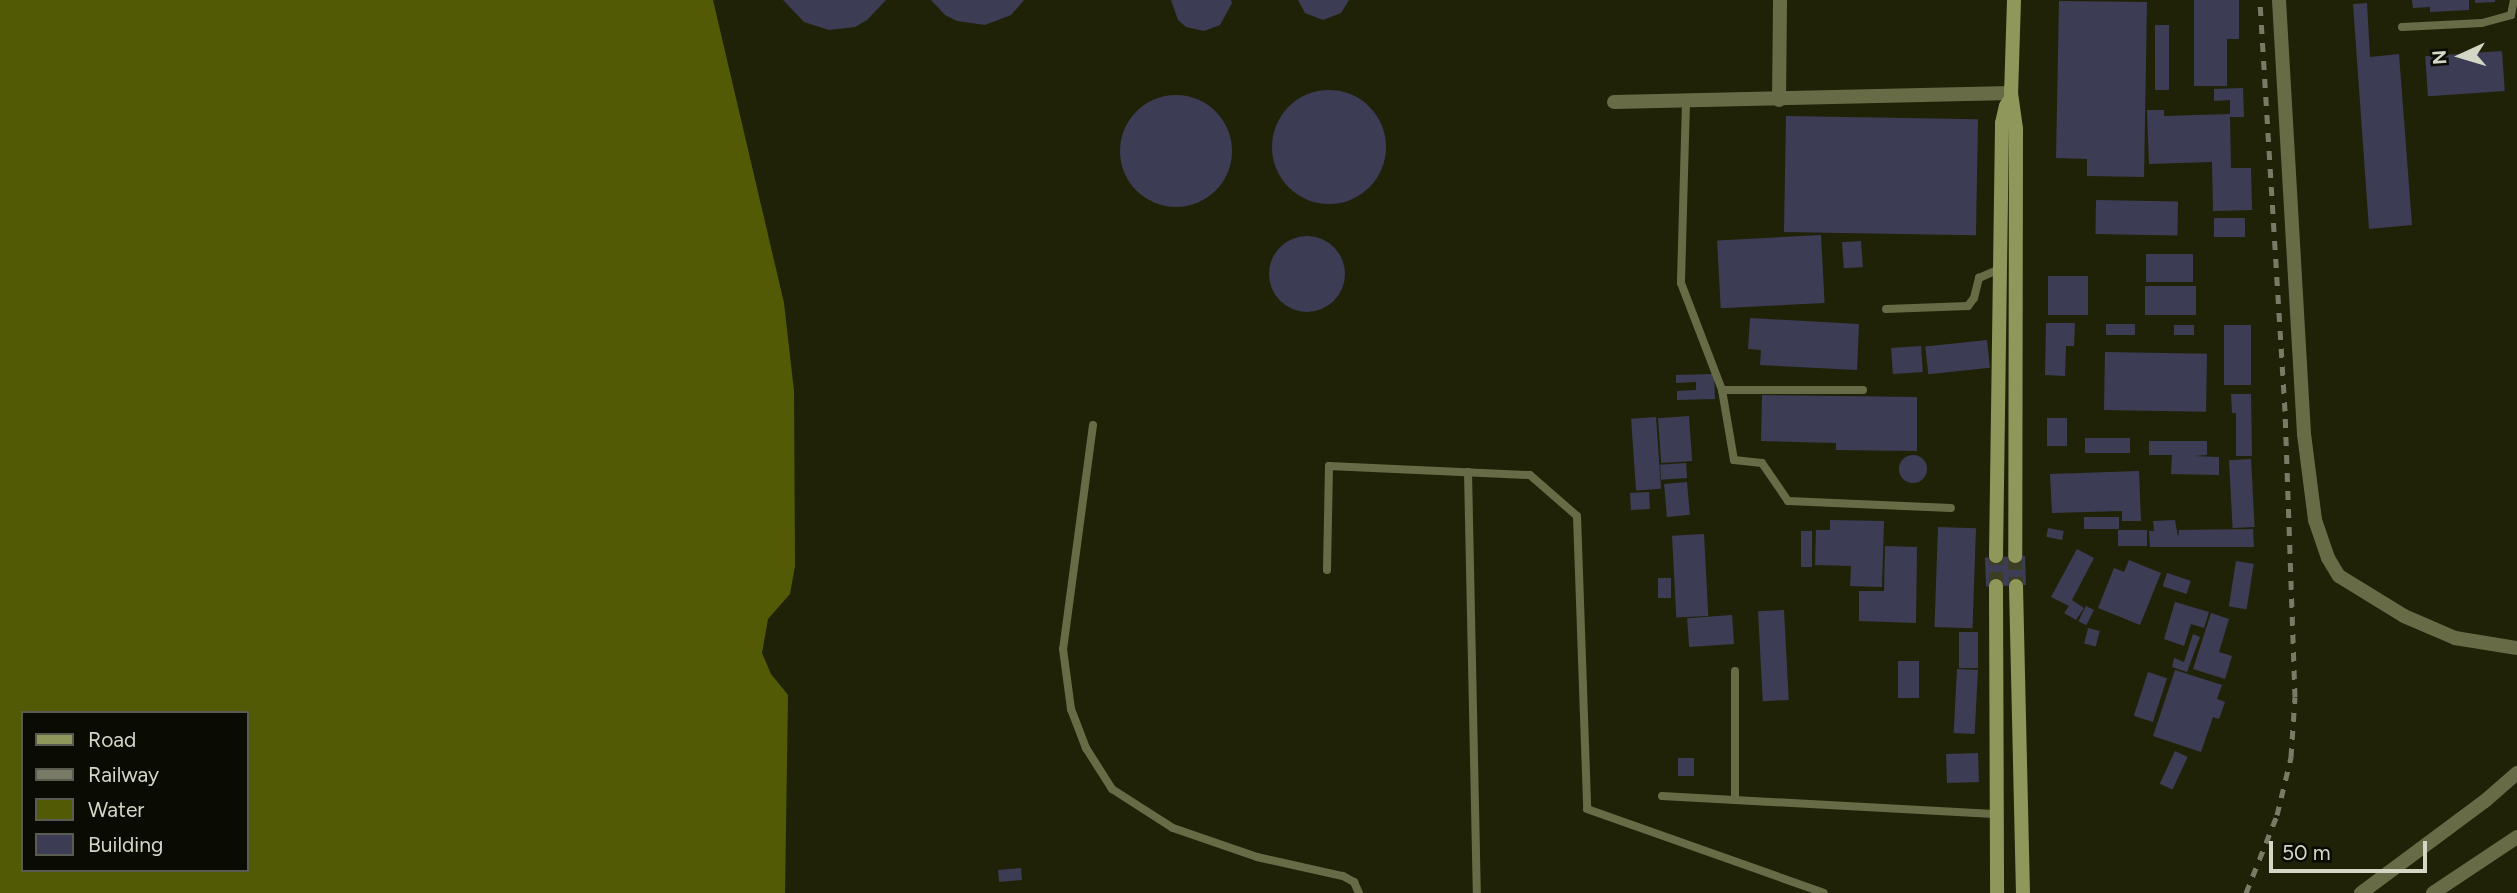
<!DOCTYPE html>
<style>
body{margin:0}
#map{position:relative;width:2517px;height:893px;overflow:hidden;background:#202208;font-family:Figtree,sans-serif}
div>[style]{position:absolute}
.water>*{inset:0;background:#535a05}
.building>*{inset:0;background:#3d3c55;transform-origin:0 0}
.round{border-radius:50%}
.secondary-tunnel>*{height:14px;margin-top:-7px;transform-origin:0;background:repeating-linear-gradient(90deg,#3b3d24 0 14px,transparent 0 21px)}
.service>*{height:8px;margin:-4px;padding:0 4px;transform-origin:4px;border-radius:4px;background:#676c46}
.minor>*{height:14px;margin:-7px;padding:0 7px;transform-origin:7px;border-radius:7px;background:#676c46}
.secondary>*{height:14px;margin:-7px;padding:0 7px;transform-origin:7px;border-radius:7px;background:#8f975a}
.rail>*{height:5px;margin-top:-2.5px;transform-origin:0;background:repeating-linear-gradient(90deg,#797b66 0 9px,transparent 0 18px)}
span{translate:-50% -50%;white-space:nowrap;text-align:center;line-height:1.15;-webkit-text-stroke:6px #0a0b03;paint-order:stroke}
.legend{position:absolute;left:21px;top:711px;width:228px;height:161px;box-sizing:border-box;background:#0a0b03;border:2px solid #5b5c51;margin:0;padding:9px 12px;list-style:none;font-size:21px;color:#d4d6c6}
.legend li{display:flex;align-items:center;gap:14px;height:35px}
.legend b{width:35px;border:2px solid #5b5c51}
.north{position:absolute;left:2426px;top:21px;width:70px;height:70px;-webkit-text-stroke:5px #0a0b03;paint-order:stroke;rotate:266deg;font-size:19px;font-weight:700;line-height:28px;text-align:center;color:#d4d6c6}
.north::after{content:'';display:block;margin:auto;width:24px;height:32px;background:#d4d6c6;clip-path:polygon(50% 0,100% 100%,50% 72%,0 100%)}
.scale{position:absolute;left:2269px;top:841px;width:158px;height:32px;box-sizing:border-box;border:4px solid #d4d6c6;border-top:0;padding-left:9px;font-size:21px;line-height:24px;white-space:nowrap;color:#d4d6c6;-webkit-text-stroke:5px #0a0b03;paint-order:stroke}
</style>
<div id="map">
<div class="water">
<i style="clip-path:polygon(evenodd,0 0,713px 0,784px 303px,794px 391px,795px 566px,790px 594px,768px 619px,762px 653px,771px 674px,788px 695px,785px 893px,0 893px,0 0,23px 713px,247px 713px,247px 870px,23px 870px,23px 713px)"></i>
</div>
<div class="building">
<i style="clip-path:polygon(783px 0,886px 0,867px 20px,855px 27px,829px 30px,804px 22px)"></i>
<i style="clip-path:polygon(931px 0,1024px 0,1011px 15px,985px 25px,957px 21px,945px 15px)"></i>
<i style="clip-path:polygon(1171px 0,1231px 0,1232px 3px,1220px 25px,1204px 31px,1186px 27px,1178px 20px)"></i>
<i style="clip-path:polygon(1298px 0,1349px 0,1341px 13px,1323px 20px,1305px 13px)"></i>
<i style="clip-path:polygon(2194px 0,2239px 0,2239px 39px,2227px 39px,2227px 86px,2194px 86px)"></i>
<i style="clip-path:polygon(2412px 0,2469px 0,2469px 10px,2430px 12px,2430px 7px,2413px 8px)"></i>
<i style="clip-path:polygon(2475px 0,2495px 0,2495px 2px,2475px 3px)"></i>
<i style="clip-path:polygon(2059px 1px,2147px 2px,2144px 177px,2087px 176px,2087px 159px,2056px 158px)"></i>
<i style="clip-path:polygon(2367px 3px,2370px 57px,2399px 54px,2412px 225px,2369px 229px,2353px 4px)"></i>
<i style="left:2155px;top:25px;width:14px;height:65px"></i>
<i style="left:2502px;top:51px;width:40px;height:77px;rotate:86deg"></i>
<i style="clip-path:polygon(2243px 88px,2244px 117px,2230px 117px,2231px 168px,2251px 168px,2252px 210px,2213px 211px,2212px 162px,2149px 164px,2147px 110px,2164px 110px,2164px 116px,2230px 114px,2230px 100px,2214px 101px,2214px 89px)"></i>
<i class="round" style="left:1272px;top:90px;width:114px;height:114px"></i>
<i class="round" style="left:1120px;top:95px;width:112px;height:112px"></i>
<i style="left:1786px;top:116px;width:192px;height:116px;rotate:1deg"></i>
<i style="left:2096px;top:200px;width:82px;height:34px;rotate:1deg"></i>
<i style="left:2245px;top:218px;width:19px;height:31px;rotate:90deg"></i>
<i style="left:1821px;top:235px;width:68px;height:104px;rotate:87deg"></i>
<i class="round" style="left:1269px;top:236px;width:76px;height:76px"></i>
<i style="left:1861px;top:241px;width:26px;height:19px;rotate:86deg"></i>
<i style="left:2193px;top:254px;width:28px;height:47px;rotate:90deg"></i>
<i style="left:2048px;top:276px;width:40px;height:39px"></i>
<i style="left:2145px;top:286px;width:51px;height:29px"></i>
<i style="clip-path:polygon(1750px 318px,1859px 324px,1857px 370px,1760px 365px,1761px 350px,1748px 349px)"></i>
<i style="clip-path:polygon(2046px 323px,2075px 323px,2074px 346px,2066px 346px,2065px 376px,2045px 375px)"></i>
<i style="left:2106px;top:324px;width:29px;height:11px"></i>
<i style="left:2174px;top:325px;width:20px;height:10px"></i>
<i style="left:2224px;top:325px;width:27px;height:60px"></i>
<i style="left:1987px;top:340px;width:28px;height:62px;rotate:84deg"></i>
<i style="left:1921px;top:346px;width:26px;height:30px;rotate:86deg"></i>
<i style="left:2105px;top:352px;width:102px;height:58px;rotate:1deg"></i>
<i style="clip-path:polygon(1714px 374px,1715px 399px,1677px 400px,1677px 391px,1696px 390px,1696px 382px,1676px 383px,1676px 375px)"></i>
<i style="clip-path:polygon(2231px 394px,2251px 394px,2252px 456px,2236px 456px,2236px 413px,2232px 413px)"></i>
<i style="clip-path:polygon(1762px 395px,1917px 397px,1917px 451px,1836px 450px,1836px 443px,1761px 441px)"></i>
<i style="left:1689px;top:416px;width:45px;height:31px;rotate:86deg"></i>
<i style="left:1656px;top:417px;width:72px;height:25px;rotate:86deg"></i>
<i style="left:2047px;top:418px;width:20px;height:28px"></i>
<i style="left:2085px;top:438px;width:45px;height:15px"></i>
<i style="clip-path:polygon(2149px 441px,2207px 441px,2207px 455px,2194px 456px,2219px 457px,2219px 475px,2171px 474px,2172px 455px,2149px 455px)"></i>
<i class="round" style="left:1899px;top:455px;width:28px;height:28px"></i>
<i style="left:2251px;top:459px;width:68px;height:22px;rotate:87deg"></i>
<i style="left:1686px;top:463px;width:15px;height:26px;rotate:86deg"></i>
<i style="clip-path:polygon(2139px 471px,2141px 521px,2122px 521px,2122px 511px,2052px 513px,2050px 474px)"></i>
<i style="left:1687px;top:482px;width:33px;height:23px;rotate:85deg"></i>
<i style="left:1649px;top:492px;width:17px;height:19px;rotate:87deg"></i>
<i style="left:2119px;top:517px;width:12px;height:35px;rotate:90deg"></i>
<i style="clip-path:polygon(1830px 520px,1884px 521px,1882px 587px,1850px 586px,1851px 566px,1815px 565px,1816px 530px,1830px 530px)"></i>
<i style="clip-path:polygon(2175px 520px,2178px 537px,2179px 530px,2253px 529px,2254px 547px,2150px 547px,2149px 531px,2154px 531px,2153px 521px)"></i>
<i style="left:1938px;top:527px;width:38px;height:100px;rotate:2deg"></i>
<i style="left:2048px;top:528px;width:16px;height:9px;rotate:11deg"></i>
<i style="left:2118px;top:530px;width:29px;height:16px"></i>
<i style="left:1801px;top:531px;width:11px;height:36px"></i>
<i style="left:1704px;top:534px;width:82px;height:32px;rotate:87deg"></i>
<i style="clip-path:polygon(1885px 546px,1917px 547px,1916px 623px,1859px 621px,1859px 591px,1884px 591px)"></i>
<i style="clip-path:polygon(2077px 549px,2094px 558px,2072px 600px,2084px 608px,2076px 620px,2064px 613px,2069px 606px,2051px 597px)"></i>
<i style="left:2025px;top:556px;width:29px;height:40px;rotate:88deg"></i>
<i style="clip-path:polygon(2129px 560px,2161px 573px,2140px 625px,2098px 608px,2114px 568px,2124px 572px)"></i>
<i style="left:2236px;top:561px;width:18px;height:46px;rotate:9deg"></i>
<i style="left:2167px;top:573px;width:25px;height:14px;rotate:18deg"></i>
<i style="left:1658px;top:578px;width:13px;height:20px"></i>
<i style="clip-path:polygon(2175px 602px,2209px 612px,2204px 628px,2191px 624px,2184px 646px,2164px 639px)"></i>
<i style="left:2086px;top:606px;width:9px;height:17px;rotate:27deg"></i>
<i style="left:1784px;top:610px;width:90px;height:26px;rotate:87deg"></i>
<i style="clip-path:polygon(2211px 613px,2229px 619px,2219px 652px,2232px 656px,2225px 679px,2193px 669px)"></i>
<i style="left:1732px;top:615px;width:29px;height:45px;rotate:86deg"></i>
<i style="left:2088px;top:628px;width:12px;height:16px;rotate:14deg"></i>
<i style="left:1959px;top:632px;width:19px;height:36px"></i>
<i style="clip-path:polygon(2193px 634px,2200px 637px,2187px 672px,2172px 667px,2174px 658px,2184px 662px)"></i>
<i style="left:1898px;top:661px;width:21px;height:37px"></i>
<i style="left:1957px;top:669px;width:21px;height:64px;rotate:3deg"></i>
<i style="clip-path:polygon(2175px 670px,2222px 685px,2217px 699px,2225px 702px,2219px 719px,2213px 717px,2201px 752px,2153px 736px)"></i>
<i style="left:2148px;top:672px;width:20px;height:46px;rotate:18deg"></i>
<i style="left:2175px;top:751px;width:14px;height:36px;rotate:25deg"></i>
<i style="left:1978px;top:753px;width:29px;height:32px;rotate:88deg"></i>
<i style="left:1678px;top:758px;width:16px;height:18px"></i>
<i style="left:1021px;top:868px;width:12px;height:23px;rotate:85deg"></i>
</div>
<div class="secondary-tunnel">
<i style="left:2015px;top:556px;width:30px;rotate:88deg"></i>
<i style="left:1996px;top:586px;width:30px;rotate:-90deg"></i>
</div>
<div class="service">
<i style="left:2402px;top:27px;width:80px;rotate:-2.9deg"></i>
<i style="left:2482px;top:23px;width:30px;rotate:-15deg"></i>
<i style="left:2511px;top:15px;width:15px;rotate:-79deg"></i>
<i style="left:1686px;top:102px;width:181px;rotate:91.6deg"></i>
<i style="left:1681px;top:283px;width:115px;rotate:69deg"></i>
<i style="left:1722px;top:390px;width:71px;rotate:80.3deg"></i>
<i style="left:1734px;top:460px;width:28px;rotate:6deg"></i>
<i style="left:1762px;top:463px;width:46px;rotate:55.6deg"></i>
<i style="left:1788px;top:501px;width:163px;rotate:2.5deg"></i>
<i style="left:1886px;top:309px;width:82px;rotate:-2.1deg"></i>
<i style="left:1968px;top:306px;width:10px;rotate:-53deg"></i>
<i style="left:1974px;top:298px;width:21px;rotate:-76deg"></i>
<i style="left:1979px;top:278px;width:22px;rotate:-24deg"></i>
<i style="left:1722px;top:390px;width:141px"></i>
<i style="left:1093px;top:425px;width:226px;rotate:97.6deg"></i>
<i style="left:1063px;top:649px;width:61px;rotate:82.4deg"></i>
<i style="left:1071px;top:709px;width:42px;rotate:69deg"></i>
<i style="left:1086px;top:748px;width:49px;rotate:57.6deg"></i>
<i style="left:1112px;top:789px;width:72px;rotate:32.6deg"></i>
<i style="left:1173px;top:828px;width:89px;rotate:19deg"></i>
<i style="left:1257px;top:857px;width:88px;rotate:12.5deg"></i>
<i style="left:1343px;top:876px;width:13px;rotate:29deg"></i>
<i style="left:1354px;top:882px;width:12px;rotate:66deg"></i>
<i style="left:1468px;top:472px;width:421px;rotate:88.8deg"></i>
<i style="left:1327px;top:570px;width:104px;rotate:-88.9deg"></i>
<i style="left:1329px;top:466px;width:201px;rotate:2.6deg"></i>
<i style="left:1530px;top:475px;width:62px;rotate:41.1deg"></i>
<i style="left:1577px;top:516px;width:293px;rotate:88deg"></i>
<i style="left:1587px;top:809px;width:251px;rotate:19.5deg"></i>
<i style="left:1662px;top:796px;width:337px;rotate:3.1deg"></i>
<i style="left:1735px;top:800px;width:129px;rotate:-90deg"></i>
</div>
<div class="minor">
<i style="left:2279px;top:0;width:435px;rotate:86.7deg"></i>
<i style="left:2304px;top:434px;width:87px;rotate:82.7deg"></i>
<i style="left:2315px;top:520px;width:40px;rotate:71.1deg"></i>
<i style="left:2328px;top:558px;width:21px;rotate:59deg"></i>
<i style="left:2339px;top:576px;width:76px;rotate:31.6deg"></i>
<i style="left:2404px;top:616px;width:56px;rotate:23.3deg"></i>
<i style="left:2455px;top:638px;width:63px;rotate:9.2deg"></i>
<i style="left:1779px;top:100px;width:100px;rotate:-89.4deg"></i>
<i style="left:1614px;top:102px;width:397px;rotate:-1.3deg"></i>
<i style="left:2361px;top:893px;width:154px;rotate:-36.6deg"></i>
<i style="left:2485px;top:801px;width:43px;rotate:-41.2deg"></i>
<i style="left:2433px;top:893px;width:101px;rotate:-33.7deg"></i>
</div>
<div class="secondary">
<i style="left:2014px;top:0;width:93px;rotate:91.8deg"></i>
<i style="left:2011px;top:93px;width:36px;rotate:82deg"></i>
<i style="left:2016px;top:129px;width:427px;rotate:90.1deg"></i>
<i style="left:1996px;top:556px;width:433px;rotate:-89.2deg"></i>
<i style="left:2002px;top:123px;width:17px;rotate:-77deg"></i>
<i style="left:2006px;top:106px;width:9px;rotate:-58deg"></i>
<i style="left:1996px;top:586px;width:307px;rotate:89.8deg"></i>
<i style="left:2016px;top:586px;width:307px;rotate:88.7deg"></i>
</div>
<div class="rail">
<i style="left:2246px;top:893px;width:84px;rotate:-68.3deg"></i>
<i style="left:2277px;top:815px;width:60px;rotate:-76.4deg"></i>
<i style="left:2291px;top:757px;width:60px;rotate:-86.2deg"></i>
<i style="left:2295px;top:697px;width:286px;rotate:-92deg"></i>
<i style="left:2285px;top:411px;width:412px;rotate:-93.5deg"></i>
</div>
<ul class="legend">
<li><b style="height:9px;background:#8f975a"></b>Road</li>
<li><b style="height:9px;background:#797b66"></b>Railway</li>
<li><b style="height:19px;background:#535a05"></b>Water</li>
<li><b style="height:19px;background:#3d3c55"></b>Building</li>
</ul>
<div class="north">N</div>
<div class="scale">50 m</div>
</div>
